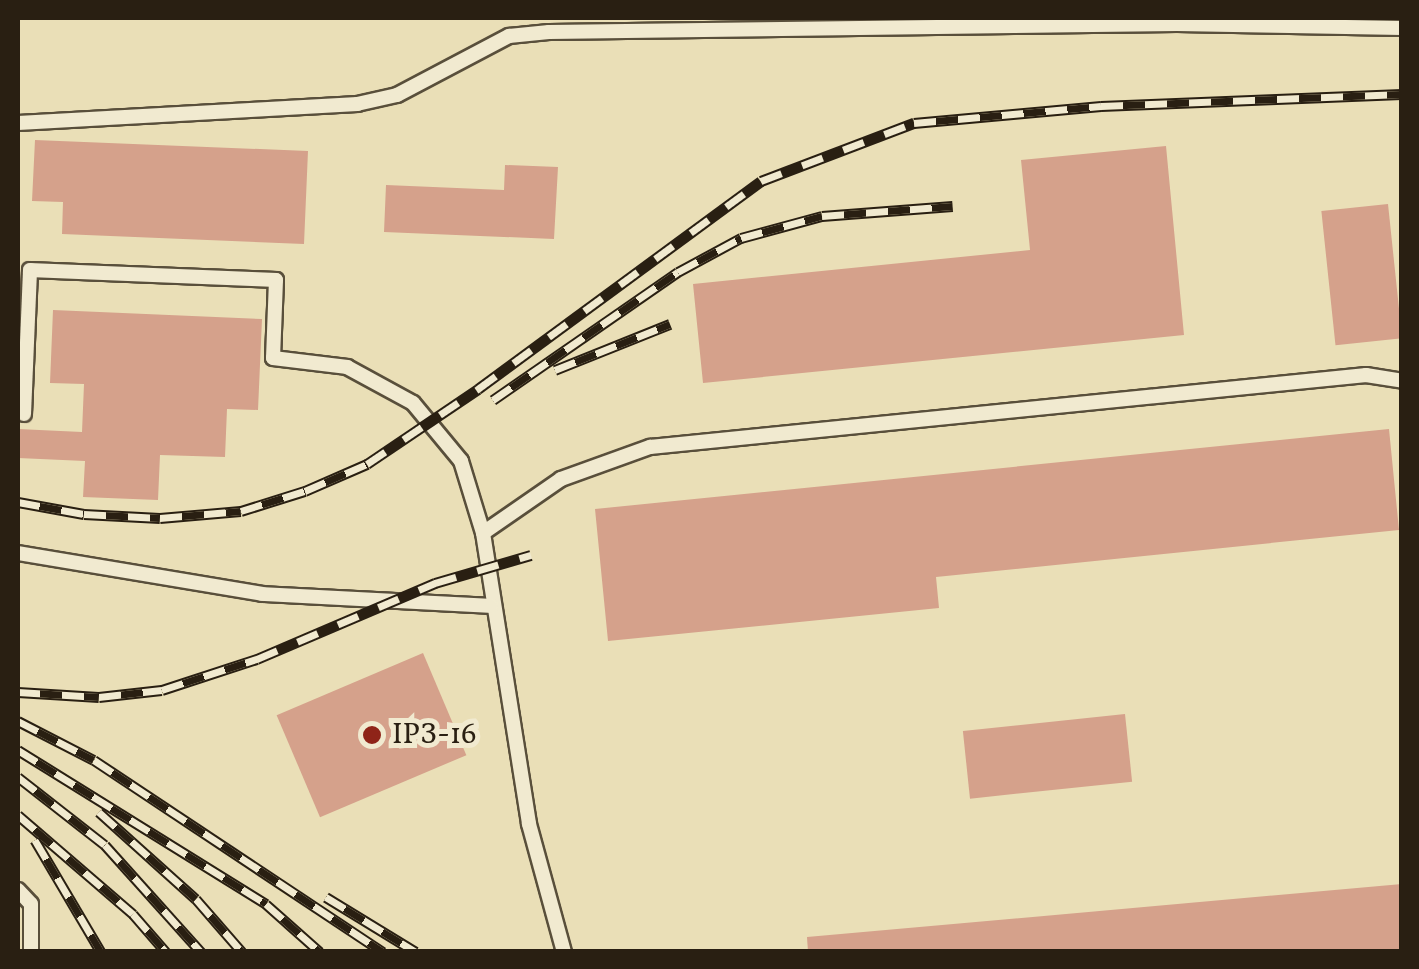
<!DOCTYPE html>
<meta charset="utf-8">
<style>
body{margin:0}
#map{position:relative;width:1419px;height:969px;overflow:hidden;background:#eadfb7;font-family:Vollkorn,serif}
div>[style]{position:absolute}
.building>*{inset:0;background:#d5a18b;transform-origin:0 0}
.roads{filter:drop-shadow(2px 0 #594f3b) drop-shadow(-2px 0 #594f3b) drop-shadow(0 2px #594f3b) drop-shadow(0 -2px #594f3b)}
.lane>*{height:14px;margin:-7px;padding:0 7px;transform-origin:7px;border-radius:7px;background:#f1ead0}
.rail>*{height:11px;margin-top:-5.5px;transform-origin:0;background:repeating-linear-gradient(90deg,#f1ead0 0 22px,#291f12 0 44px);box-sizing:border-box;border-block:2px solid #291f12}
.dots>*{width:28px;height:28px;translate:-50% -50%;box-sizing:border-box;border:5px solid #f1ead0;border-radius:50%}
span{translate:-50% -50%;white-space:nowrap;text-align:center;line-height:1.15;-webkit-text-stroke:10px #f1ead0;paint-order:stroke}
.poi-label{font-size:30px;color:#291f12}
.left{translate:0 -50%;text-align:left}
.frame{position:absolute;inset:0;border:20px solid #291f12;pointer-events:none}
</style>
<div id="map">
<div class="building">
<i style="clip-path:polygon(35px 140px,308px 151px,304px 244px,62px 234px,63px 202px,32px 201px)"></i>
<i style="clip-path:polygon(1166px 146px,1184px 335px,703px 383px,693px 284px,1030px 250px,1021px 160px)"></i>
<i style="clip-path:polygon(505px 165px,558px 167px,554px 239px,384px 232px,386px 185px,504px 190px)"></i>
<i style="left:1388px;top:204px;width:135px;height:67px;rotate:84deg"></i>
<i style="clip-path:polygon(53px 310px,262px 319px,258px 410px,227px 409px,225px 457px,160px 455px,158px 500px,83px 497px,85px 461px,18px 458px,18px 429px,82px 432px,84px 384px,50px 383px)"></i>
<i style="clip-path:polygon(1389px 429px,1399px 530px,936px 577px,939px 608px,608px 641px,595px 509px)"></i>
<i style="left:423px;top:653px;width:111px;height:159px;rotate:67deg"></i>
<i style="left:1125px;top:714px;width:68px;height:163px;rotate:84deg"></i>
<i style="clip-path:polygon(1402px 884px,1402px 952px,808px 952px,807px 937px)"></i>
</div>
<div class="roads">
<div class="lane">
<i style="left:18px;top:123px;width:340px;rotate:-3.2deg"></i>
<i style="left:357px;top:104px;width:41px;rotate:-12.7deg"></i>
<i style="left:397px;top:95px;width:127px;rotate:-27.8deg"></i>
<i style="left:509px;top:36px;width:40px;rotate:-5.7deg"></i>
<i style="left:549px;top:32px;width:628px;rotate:-0.73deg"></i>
<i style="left:1177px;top:24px;width:225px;rotate:1deg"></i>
<i style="left:24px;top:414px;width:144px;rotate:-87.6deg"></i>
<i style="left:30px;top:270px;width:246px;rotate:2.3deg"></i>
<i style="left:276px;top:280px;width:78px;rotate:92.2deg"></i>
<i style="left:273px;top:358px;width:75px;rotate:6.9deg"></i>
<i style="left:347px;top:367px;width:75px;rotate:28.6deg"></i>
<i style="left:413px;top:403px;width:75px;rotate:50.4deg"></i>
<i style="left:461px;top:461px;width:75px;rotate:73deg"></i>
<i style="left:483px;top:533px;width:295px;rotate:81deg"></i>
<i style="left:529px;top:824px;width:133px;rotate:74.7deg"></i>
<i style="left:483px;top:533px;width:95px;rotate:-34.7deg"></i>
<i style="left:561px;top:479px;width:95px;rotate:-19.8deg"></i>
<i style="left:650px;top:447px;width:720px;rotate:-5.74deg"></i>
<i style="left:1366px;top:375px;width:36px;rotate:9deg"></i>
<i style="left:18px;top:553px;width:247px;rotate:9.5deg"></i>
<i style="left:262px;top:594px;width:229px;rotate:3deg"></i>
<i style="left:18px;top:890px;width:19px;rotate:47deg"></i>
<i style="left:31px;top:904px;width:48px;rotate:90deg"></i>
</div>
</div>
<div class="rail">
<i style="left:555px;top:370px;width:124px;rotate:-21.8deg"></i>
<i style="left:493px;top:400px;width:225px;rotate:-34.7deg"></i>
<i style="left:678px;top:272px;width:72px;rotate:-28.4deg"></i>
<i style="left:741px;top:238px;width:84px;rotate:-15.2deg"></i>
<i style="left:822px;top:216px;width:131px;rotate:-4.4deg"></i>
<i style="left:18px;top:502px;width:67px;rotate:10.3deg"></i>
<i style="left:84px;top:514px;width:76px;rotate:3deg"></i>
<i style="left:160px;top:518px;width:81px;rotate:-4.9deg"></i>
<i style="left:241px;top:511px;width:67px;rotate:-17.4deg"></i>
<i style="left:305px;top:491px;width:68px;rotate:-23.5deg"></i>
<i style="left:367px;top:464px;width:134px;rotate:-34deg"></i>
<i style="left:478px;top:389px;width:351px;rotate:-36.3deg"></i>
<i style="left:761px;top:181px;width:164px;rotate:-20.8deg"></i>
<i style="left:914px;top:123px;width:188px;rotate:-5.2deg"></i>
<i style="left:1101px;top:106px;width:301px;rotate:-2.3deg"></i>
<i style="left:18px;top:692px;width:81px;rotate:3.5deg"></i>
<i style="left:99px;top:697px;width:63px;rotate:-6.3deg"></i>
<i style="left:162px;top:690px;width:100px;rotate:-18.1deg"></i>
<i style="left:257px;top:659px;width:194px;rotate:-23.1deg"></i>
<i style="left:435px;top:583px;width:100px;rotate:-16.3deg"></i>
<i style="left:18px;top:721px;width:85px;rotate:27.2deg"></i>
<i style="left:94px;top:760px;width:347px;rotate:33.6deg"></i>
<i style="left:18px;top:750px;width:292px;rotate:31.8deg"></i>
<i style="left:266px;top:904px;width:72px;rotate:41.6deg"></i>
<i style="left:18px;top:777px;width:110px;rotate:38deg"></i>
<i style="left:105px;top:845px;width:144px;rotate:48.1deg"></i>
<i style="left:99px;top:812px;width:130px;rotate:41.9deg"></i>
<i style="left:196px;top:899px;width:70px;rotate:49deg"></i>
<i style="left:18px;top:815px;width:152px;rotate:40.7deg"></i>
<i style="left:133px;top:914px;width:50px;rotate:49deg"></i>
<i style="left:35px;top:840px;width:130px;rotate:59.5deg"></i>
<i style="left:326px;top:897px;width:105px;rotate:31.4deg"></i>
</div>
<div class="dots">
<i style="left:372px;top:735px;background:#8f2418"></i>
</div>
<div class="poi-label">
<span class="left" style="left:392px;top:735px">ІРЗ-16</span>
</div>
<div class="frame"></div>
</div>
